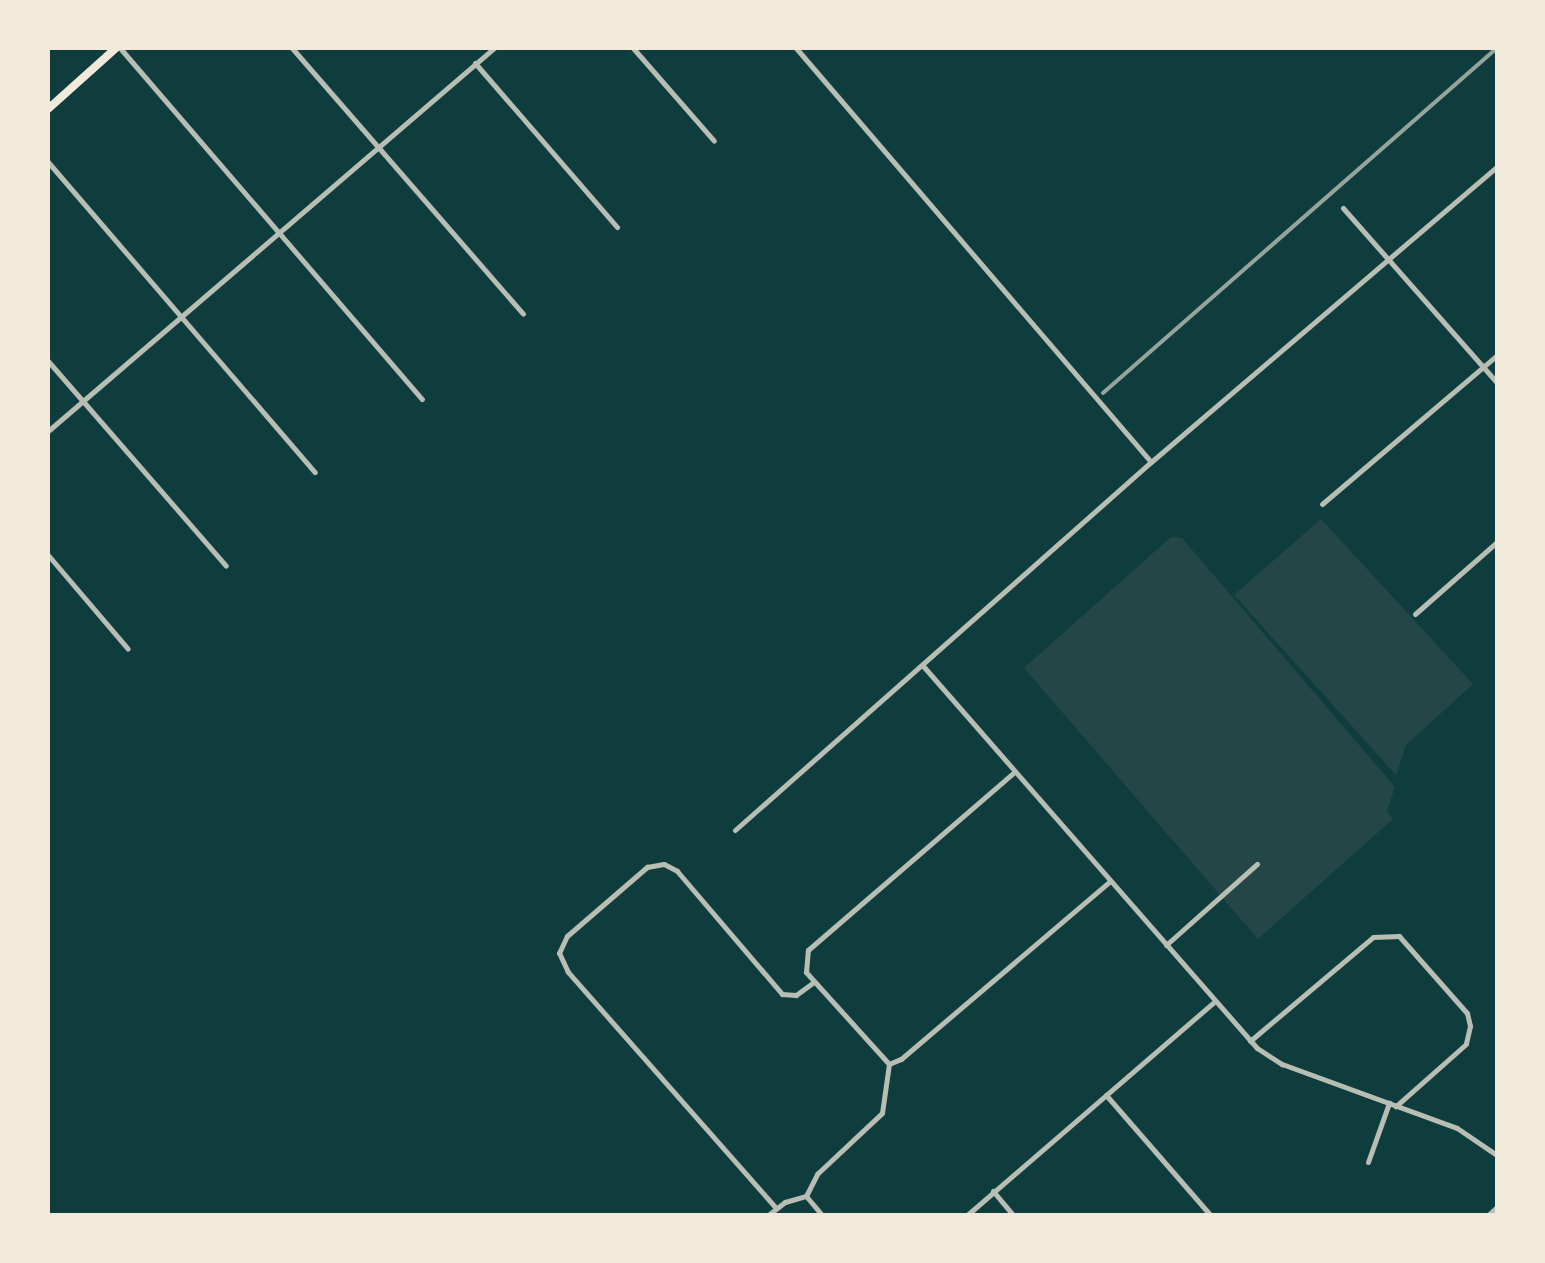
<!DOCTYPE html>
<style>
body{margin:0}
#map{position:relative;width:1545px;height:1263px;overflow:hidden;background:#0f3d3e;font-family:Georgia,serif}
div>[style]{position:absolute}
.green>*{inset:0;background:#244646}
.minor>*{height:5px;margin:-2.5px;padding:0 2.5px;transform-origin:2.5px;border-radius:2.5px;background:#b8beb3}
.secondary>*{height:8px;margin:-4px;padding:0 4px;transform-origin:4px;border-radius:4px;background:#f1e9da}
.rail>*{height:4px;margin:-2px;padding:0 2px;transform-origin:2px;border-radius:2px;background:#97a49c}
span{translate:-50% -50%;white-space:nowrap;text-align:center;line-height:1.15;-webkit-text-stroke:10px #f1e9da;paint-order:stroke}
.frame{position:absolute;inset:0;border:50px solid #f1e9da;pointer-events:none}
</style>
<div id="map">
<div class="green">
<i style="clip-path:polygon(1321px 519px,1473px 684px,1406px 745px,1396px 775px,1234px 595px)"></i>
<i style="clip-path:polygon(1171px 537px,1182px 538px,1395px 787px,1387px 811px,1393px 819px,1258px 939px,1024px 668px)"></i>
</div>
<div class="minor">
<i style="left:120px;top:48px;width:463px;rotate:49.3deg"></i>
<i style="left:292px;top:48px;width:352px;rotate:49deg"></i>
<i style="left:633px;top:48px;width:123px;rotate:48.9deg"></i>
<i style="left:796px;top:48px;width:545px;rotate:49.39deg"></i>
<i style="left:475px;top:63px;width:217px;rotate:49.1deg"></i>
<i style="left:48px;top:162px;width:409px;rotate:49.3deg"></i>
<i style="left:1343px;top:208px;width:235px;rotate:48.6deg"></i>
<i style="left:48px;top:361px;width:271px;rotate:49deg"></i>
<i style="left:48px;top:431px;width:588px;rotate:-40.65deg"></i>
<i style="left:1322px;top:504px;width:231px;rotate:-40.4deg"></i>
<i style="left:48px;top:555px;width:123px;rotate:49.6deg"></i>
<i style="left:1415px;top:614px;width:111px;rotate:-41.3deg"></i>
<i style="left:924px;top:667px;width:506px;rotate:48.85deg"></i>
<i style="left:1257px;top:1048px;width:30px;rotate:33deg"></i>
<i style="left:1282px;top:1064px;width:186px;rotate:20.1deg"></i>
<i style="left:1457px;top:1128px;width:50px;rotate:34.3deg"></i>
<i style="left:735px;top:830px;width:555px;rotate:-41.5deg"></i>
<i style="left:1151px;top:462px;width:456px;rotate:-40.5deg"></i>
<i style="left:1166px;top:945px;width:122px;rotate:-41.7deg"></i>
<i style="left:1250px;top:1041px;width:161px;rotate:-40.2deg"></i>
<i style="left:1373px;top:937px;width:26px;rotate:-2deg"></i>
<i style="left:1399px;top:936px;width:103px;rotate:48.6deg"></i>
<i style="left:1467px;top:1013px;width:13px;rotate:77deg"></i>
<i style="left:1470px;top:1026px;width:18px;rotate:103deg"></i>
<i style="left:1466px;top:1044px;width:94px;rotate:138.5deg"></i>
<i style="left:889px;top:1064px;width:124px;rotate:-132.1deg"></i>
<i style="left:806px;top:972px;width:22px;rotate:-85deg"></i>
<i style="left:808px;top:950px;width:272px;rotate:-40.8deg"></i>
<i style="left:889px;top:1064px;width:13px;rotate:-23deg"></i>
<i style="left:901px;top:1059px;width:273px;rotate:-40.4deg"></i>
<i style="left:1106px;top:1095px;width:160px;rotate:49deg"></i>
<i style="left:1368px;top:1162px;width:63px;rotate:-70.4deg"></i>
<i style="left:993px;top:1191px;width:33px;rotate:50deg"></i>
<i style="left:806px;top:1196px;width:25px;rotate:-63deg"></i>
<i style="left:817px;top:1174px;width:89px;rotate:-43.2deg"></i>
<i style="left:882px;top:1113px;width:49px;rotate:-81.9deg"></i>
<i style="left:806px;top:1196px;width:26px;rotate:50deg"></i>
<i style="left:776px;top:1208px;width:315px;rotate:-131.4deg"></i>
<i style="left:568px;top:972px;width:21px;rotate:-115deg"></i>
<i style="left:559px;top:953px;width:19px;rotate:-65deg"></i>
<i style="left:567px;top:936px;width:106px;rotate:-40.8deg"></i>
<i style="left:647px;top:867px;width:17px;rotate:-10deg"></i>
<i style="left:664px;top:864px;width:15px;rotate:28deg"></i>
<i style="left:677px;top:871px;width:162px;rotate:49.5deg"></i>
<i style="left:782px;top:994px;width:14px;rotate:4deg"></i>
<i style="left:796px;top:995px;width:22px;rotate:-36deg"></i>
<i style="left:767px;top:1216px;width:23px;rotate:-38deg"></i>
<i style="left:785px;top:1202px;width:22px;rotate:-16deg"></i>
<i style="left:966px;top:1216px;width:329px;rotate:-40.8deg"></i>
<i style="left:1487px;top:1216px;width:15px;rotate:-42deg"></i>
</div>
<div class="secondary">
<i style="left:48px;top:109px;width:91px;rotate:-41.9deg"></i>
</div>
<div class="rail">
<i style="left:1103px;top:393px;width:524px;rotate:-41.21deg"></i>
</div>
<div class="frame"></div>
</div>
